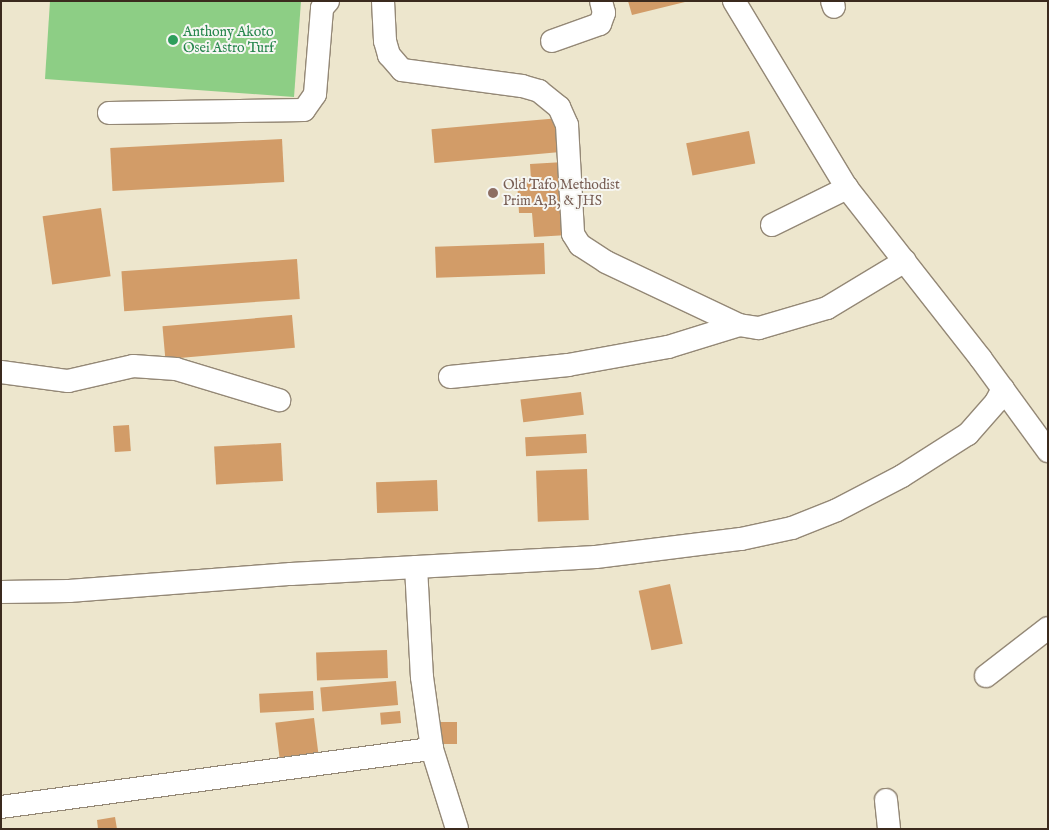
<!DOCTYPE html>
<style>
body{margin:0}
#map{position:relative;width:1049px;height:830px;overflow:hidden;background:#ede6cd;font-family:"IM FELL English",serif}
div>[style]{position:absolute}
.green>*{inset:0;background:#8dce85}
.building>*{inset:0;background:#d29c68;transform-origin:0 0}
.roads{filter:drop-shadow(1px 0 #948876) drop-shadow(-1px 0 #948876) drop-shadow(0 1px #948876) drop-shadow(0 -1px #948876)}
.minor>*{height:22px;margin:-11px;padding:0 11px;transform-origin:11px;border-radius:11px;background:#fff}
.dots>*{width:14px;height:14px;translate:-50% -50%;box-sizing:border-box;border:2px solid #f6f6f2;border-radius:50%}
span{translate:-50% -50%;white-space:nowrap;text-align:center;line-height:1.15;-webkit-text-stroke:4px #f6f6f2;paint-order:stroke}
.leisure-label{font-size:14px;color:#27864d}
.left{translate:0 -50%;text-align:left}
.education-label{font-size:14px;color:#785e54}
.frame{position:absolute;inset:0;border:2px solid #3b2a1e;pointer-events:none}
</style>
<div id="map">
<div class="green">
<i style="clip-path:polygon(50px 1px,301px 1px,294px 97px,45px 79px)"></i>
</div>
<div class="building">
<i style="clip-path:polygon(628px 1px,685px 1px,685px 2px,632px 15px)"></i>
<i style="left:560px;top:118px;width:34px;height:129px;rotate:85deg"></i>
<i style="left:749px;top:131px;width:33px;height:64px;rotate:79deg"></i>
<i style="left:282px;top:139px;width:43px;height:172px;rotate:87deg"></i>
<i style="clip-path:polygon(564px 162px,568px 235px,534px 237px,532px 213px,519px 213px,517px 180px,531px 180px,530px 164px)"></i>
<i style="left:101px;top:208px;width:69px;height:59px;rotate:82deg"></i>
<i style="left:544px;top:243px;width:31px;height:109px;rotate:88deg"></i>
<i style="left:297px;top:259px;width:40px;height:176px;rotate:86deg"></i>
<i style="left:292px;top:315px;width:33px;height:130px;rotate:85deg"></i>
<i style="left:581px;top:392px;width:23px;height:61px;rotate:83deg"></i>
<i style="left:129px;top:425px;width:26px;height:16px;rotate:86deg"></i>
<i style="left:586px;top:434px;width:19px;height:61px;rotate:87deg"></i>
<i style="left:281px;top:443px;width:38px;height:67px;rotate:87deg"></i>
<i style="left:587px;top:469px;width:51px;height:51px;rotate:88deg"></i>
<i style="left:437px;top:480px;width:31px;height:61px;rotate:88deg"></i>
<i style="left:670px;top:584px;width:61px;height:32px;rotate:78deg"></i>
<i style="left:387px;top:650px;width:28px;height:71px;rotate:88deg"></i>
<i style="left:396px;top:681px;width:24px;height:76px;rotate:85deg"></i>
<i style="left:313px;top:691px;width:19px;height:54px;rotate:87deg"></i>
<i style="left:400px;top:711px;width:12px;height:20px;rotate:85deg"></i>
<i style="left:314px;top:718px;width:35px;height:39px;rotate:83deg"></i>
<i style="left:438px;top:722px;width:19px;height:22px"></i>
<i style="clip-path:polygon(115px 817px,117px 829px,98px 829px,97px 820px)"></i>
</div>
<div class="roads">
<div class="minor">
<i style="left:383px;top:1px;width:40px;rotate:87.1deg"></i>
<i style="left:385px;top:41px;width:15px;rotate:74deg"></i>
<i style="left:389px;top:55px;width:20px;rotate:49deg"></i>
<i style="left:402px;top:70px;width:121px;rotate:7.6deg"></i>
<i style="left:522px;top:86px;width:18px;rotate:16deg"></i>
<i style="left:539px;top:91px;width:26px;rotate:39deg"></i>
<i style="left:559px;top:107px;width:20px;rotate:66deg"></i>
<i style="left:567px;top:125px;width:109px;rotate:86.8deg"></i>
<i style="left:573px;top:234px;width:13px;rotate:58deg"></i>
<i style="left:580px;top:245px;width:31px;rotate:33deg"></i>
<i style="left:606px;top:262px;width:147px;rotate:25.3deg"></i>
<i style="left:739px;top:325px;width:20px;rotate:9deg"></i>
<i style="left:759px;top:328px;width:71px;rotate:-16.4deg"></i>
<i style="left:827px;top:308px;width:91px;rotate:-31.1deg"></i>
<i style="left:734px;top:1px;width:218px;rotate:58.9deg"></i>
<i style="left:847px;top:188px;width:217px;rotate:51.9deg"></i>
<i style="left:981px;top:359px;width:114px;rotate:53.9deg"></i>
<i style="left:832px;top:1px;width:6px;rotate:72deg"></i>
<i style="left:552px;top:41px;width:51px;rotate:-19.5deg"></i>
<i style="left:600px;top:24px;width:12px;rotate:-70deg"></i>
<i style="left:604px;top:13px;width:12px;rotate:-104deg"></i>
<i style="left:109px;top:113px;width:195px;rotate:-0.9deg"></i>
<i style="left:304px;top:110px;width:19px;rotate:-55deg"></i>
<i style="left:315px;top:94px;width:86px;rotate:-85.3deg"></i>
<i style="left:322px;top:8px;width:9px;rotate:-49deg"></i>
<i style="left:772px;top:225px;width:84px;rotate:-26.3deg"></i>
<i style="left:1px;top:372px;width:68px;rotate:7.7deg"></i>
<i style="left:68px;top:381px;width:67px;rotate:-13deg"></i>
<i style="left:133px;top:366px;width:43px;rotate:4deg"></i>
<i style="left:176px;top:369px;width:108px;rotate:16.8deg"></i>
<i style="left:450px;top:377px;width:119px;rotate:-5.8deg"></i>
<i style="left:568px;top:365px;width:102px;rotate:-10.2deg"></i>
<i style="left:668px;top:347px;width:74px;rotate:-17.2deg"></i>
<i style="left:416px;top:567px;width:110px;rotate:86.9deg"></i>
<i style="left:422px;top:677px;width:73px;rotate:82.1deg"></i>
<i style="left:432px;top:749px;width:84px;rotate:72.6deg"></i>
<i style="left:1px;top:592px;width:68px;rotate:-0.8deg"></i>
<i style="left:69px;top:591px;width:223px;rotate:-4.4deg"></i>
<i style="left:291px;top:574px;width:305px;rotate:-3.2deg"></i>
<i style="left:596px;top:557px;width:146px;rotate:-7.1deg"></i>
<i style="left:741px;top:539px;width:52px;rotate:-12.2deg"></i>
<i style="left:792px;top:528px;width:48px;rotate:-21.8deg"></i>
<i style="left:837px;top:510px;width:73px;rotate:-27.6deg"></i>
<i style="left:902px;top:476px;width:78px;rotate:-32.5deg"></i>
<i style="left:968px;top:434px;width:43px;rotate:-48.8deg"></i>
<i style="left:996px;top:402px;width:15px;rotate:-62deg"></i>
<i style="left:986px;top:676px;width:78px;rotate:-37.7deg"></i>
<i style="left:886px;top:800px;width:29px;rotate:84deg"></i>
<i style="left:1px;top:807px;width:435px;rotate:-7.7deg"></i>
</div>
</div>
<div class="dots">
<i style="left:173px;top:40px;background:#2e9e5b"></i>
<i style="left:493px;top:193px;background:#8d6e63"></i>
</div>
<div class="leisure-label">
<span class="left" style="left:183px;top:40px">Anthony Akoto<br>Osei Astro Turf</span>
</div>
<div class="education-label">
<span class="left" style="left:503px;top:193px">Old Tafo Methodist<br>Prim A,B, &amp; JHS</span>
</div>
<div class="frame"></div>
</div>
